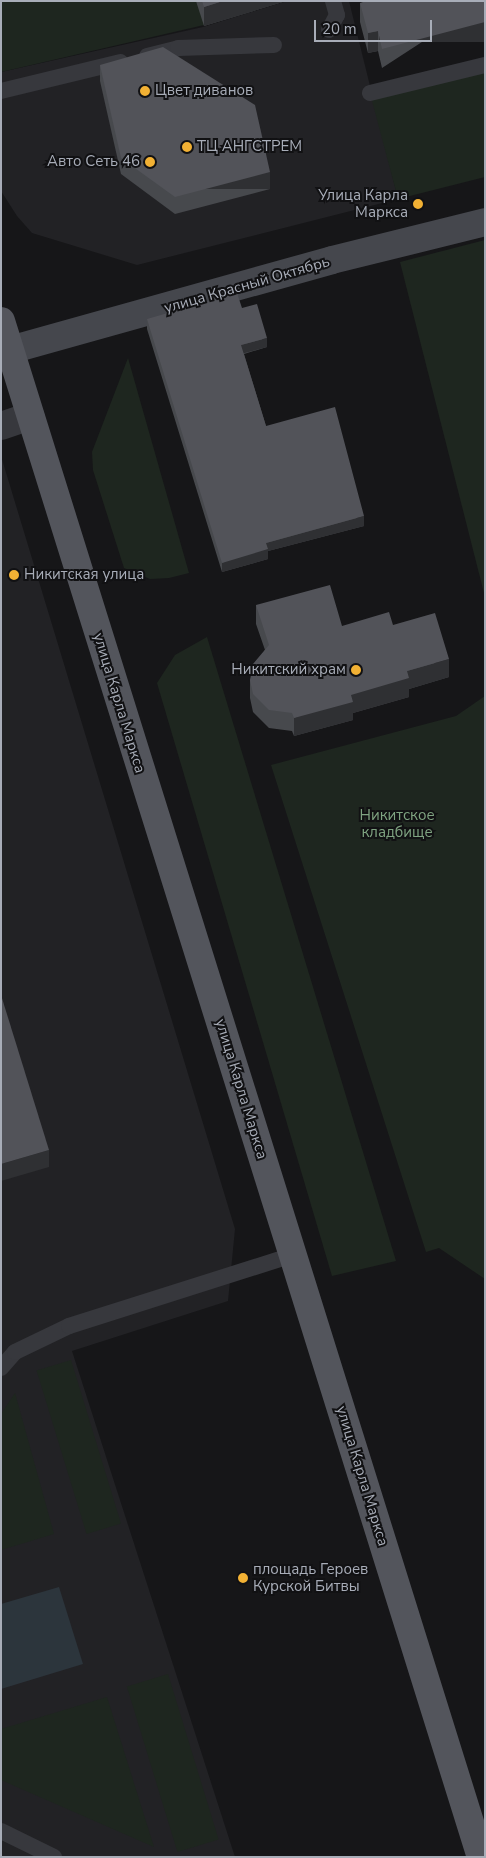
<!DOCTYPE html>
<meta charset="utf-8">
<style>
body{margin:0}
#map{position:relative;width:486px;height:1858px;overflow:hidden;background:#161618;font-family:"Nunito Sans",sans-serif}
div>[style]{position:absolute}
.built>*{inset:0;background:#222225}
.green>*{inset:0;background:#1e261f;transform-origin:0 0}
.water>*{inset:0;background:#2c353c}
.lane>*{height:16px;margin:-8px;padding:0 8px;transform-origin:8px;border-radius:8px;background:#37383d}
.street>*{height:28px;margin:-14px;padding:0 14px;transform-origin:14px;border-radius:14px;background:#37383d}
.secondary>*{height:28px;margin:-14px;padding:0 14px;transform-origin:14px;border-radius:14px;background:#45474d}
.primary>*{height:28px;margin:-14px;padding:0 14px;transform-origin:14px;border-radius:14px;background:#53555c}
.wall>*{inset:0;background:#47494d}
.shaded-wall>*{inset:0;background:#2f3033;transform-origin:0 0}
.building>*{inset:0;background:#525359}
.dots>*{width:14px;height:14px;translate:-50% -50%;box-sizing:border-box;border:2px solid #111113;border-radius:50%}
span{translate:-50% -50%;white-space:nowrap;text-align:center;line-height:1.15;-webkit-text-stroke:4px #111113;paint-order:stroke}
.poi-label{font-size:15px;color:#a8adb8}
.left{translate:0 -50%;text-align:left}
.right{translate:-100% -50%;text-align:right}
.street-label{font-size:15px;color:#a8adb8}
.park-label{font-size:15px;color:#7fa381}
.frame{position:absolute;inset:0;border:2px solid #a8adb8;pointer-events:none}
.scale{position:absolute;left:314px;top:20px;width:118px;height:22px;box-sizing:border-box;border:2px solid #a8adb8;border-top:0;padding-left:6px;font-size:15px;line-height:18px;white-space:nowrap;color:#a8adb8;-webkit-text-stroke:4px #111113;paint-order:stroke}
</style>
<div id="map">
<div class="built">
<i style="clip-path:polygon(287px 1px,349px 1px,398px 199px,137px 265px,32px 233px,17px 216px,1px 191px,1px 72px,203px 27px)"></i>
<i style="clip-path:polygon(1px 456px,235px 1229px,228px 1301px,72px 1351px,235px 1857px,1px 1857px)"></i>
</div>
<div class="green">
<i style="clip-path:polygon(1px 1px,211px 1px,217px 22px,1px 72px)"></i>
<i style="clip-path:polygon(485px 65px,485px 177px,398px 199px,370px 93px)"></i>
<i style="clip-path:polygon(485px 240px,485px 597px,400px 262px)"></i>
<i style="clip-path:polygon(128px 358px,189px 573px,169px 578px,150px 579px,124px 568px,93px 470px,92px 452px)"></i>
<i style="clip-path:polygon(207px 637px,396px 1261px,332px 1276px,157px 683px,175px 655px)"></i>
<i style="clip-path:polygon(485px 696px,485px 1279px,439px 1248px,426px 1252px,271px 765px,456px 716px)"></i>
<i style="left:71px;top:1360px;width:171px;height:36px;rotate:73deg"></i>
<i style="clip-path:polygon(15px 1393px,54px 1534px,1px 1550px,1px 1414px)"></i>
<i style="left:168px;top:1674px;width:173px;height:43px;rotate:73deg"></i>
<i style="clip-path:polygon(107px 1697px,154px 1847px,1px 1780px,1px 1729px)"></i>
</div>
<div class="water">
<i style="clip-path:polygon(59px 1587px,83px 1664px,1px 1689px,1px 1604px)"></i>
</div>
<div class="lane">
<i style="left:329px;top:30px;width:17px;rotate:-62deg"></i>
<i style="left:337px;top:15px;width:15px;rotate:-106deg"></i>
<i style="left:147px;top:56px;width:32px;rotate:-14deg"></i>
<i style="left:178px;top:48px;width:96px;rotate:-1.8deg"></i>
<i style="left:1px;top:91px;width:123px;rotate:-13.6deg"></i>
<i style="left:370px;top:93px;width:118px;rotate:-13.7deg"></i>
<i style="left:1px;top:1368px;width:21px;rotate:-49deg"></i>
<i style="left:15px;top:1352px;width:60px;rotate:-25.7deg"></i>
<i style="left:69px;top:1326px;width:235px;rotate:-17.6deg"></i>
<i style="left:1px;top:1831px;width:59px;rotate:26.1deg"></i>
</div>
<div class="street">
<i style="left:1px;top:426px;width:31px;rotate:-19deg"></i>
</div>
<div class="secondary">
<i style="left:10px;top:350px;width:334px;rotate:-15.6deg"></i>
<i style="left:332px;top:260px;width:158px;rotate:-13.9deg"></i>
</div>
<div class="primary">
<i style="left:1px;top:321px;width:1609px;rotate:72.65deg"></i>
</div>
<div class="wall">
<i style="clip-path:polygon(196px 1px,286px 1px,204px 26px)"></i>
<i style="clip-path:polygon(485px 1px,382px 68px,378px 51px,368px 53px,360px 22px,360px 3px)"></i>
<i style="clip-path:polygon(100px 65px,270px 189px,175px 214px,121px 174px,100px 81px)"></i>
<i style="clip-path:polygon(242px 308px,267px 347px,244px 354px,266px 426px,364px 526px,268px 551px,268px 559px,222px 572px,147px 329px,147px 319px)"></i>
<i style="clip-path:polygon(256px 605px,342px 626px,393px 625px,449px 677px,409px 689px,409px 697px,353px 713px,353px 720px,294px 736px,292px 731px,269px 728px,253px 712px,250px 698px,250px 680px,265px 650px,256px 624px)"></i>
</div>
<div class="shaded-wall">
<i style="clip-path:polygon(223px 1px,286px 1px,204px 26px,204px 7px)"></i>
<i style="left:485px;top:22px;width:20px;height:106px;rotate:90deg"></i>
<i style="clip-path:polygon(378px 31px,378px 51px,368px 53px,368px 33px)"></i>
<i style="left:270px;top:172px;width:17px;height:98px;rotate:90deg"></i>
<i style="clip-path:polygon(267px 338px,267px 347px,241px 354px,241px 345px)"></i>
<i style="clip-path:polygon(364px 516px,364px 526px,268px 551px,268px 559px,222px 572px,222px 563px,266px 543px)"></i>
<i style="clip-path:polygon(449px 659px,449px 677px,409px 689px,409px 697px,353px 713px,353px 720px,294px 736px,294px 718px,407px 671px)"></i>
<i style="clip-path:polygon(49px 1150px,49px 1167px,1px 1181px,1px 1164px)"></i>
</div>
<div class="building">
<i style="clip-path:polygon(202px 1px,223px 1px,204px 7px)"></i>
<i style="clip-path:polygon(366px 1px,485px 1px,485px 22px,382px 49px,378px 31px,368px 33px,360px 3px)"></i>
<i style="clip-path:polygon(163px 47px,255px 105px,270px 172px,175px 197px,121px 158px,100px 65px)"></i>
<i style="clip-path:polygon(237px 293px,242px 308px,257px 304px,267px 338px,241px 345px,266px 426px,335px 407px,364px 516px,266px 543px,268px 549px,222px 563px,147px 319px)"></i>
<i style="clip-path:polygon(330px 585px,342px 626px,389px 612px,393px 625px,435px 613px,449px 659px,407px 671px,409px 678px,351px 695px,353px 702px,294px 718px,292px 713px,269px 710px,253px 694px,250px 680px,253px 664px,269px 645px,256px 605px)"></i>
<i style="clip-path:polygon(1px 995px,49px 1150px,1px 1164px)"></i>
</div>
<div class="dots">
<i style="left:145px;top:91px;background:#f2b134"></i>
<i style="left:187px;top:147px;background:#f2b134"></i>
<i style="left:150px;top:162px;background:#f2b134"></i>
<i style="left:418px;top:204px;background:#f2b134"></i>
<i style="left:14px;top:575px;background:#f2b134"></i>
<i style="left:356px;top:670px;background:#f2b134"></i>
<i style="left:243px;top:1578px;background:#f2b134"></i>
</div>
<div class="poi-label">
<span class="left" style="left:155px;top:91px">Цвет диванов</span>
<span class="left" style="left:197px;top:147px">ТЦ АНГСТРЕМ</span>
<span class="right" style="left:140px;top:162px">Авто Сеть 46</span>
<span class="right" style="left:408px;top:204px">Улица Карла<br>Маркса</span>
<span class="left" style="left:24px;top:575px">Никитская улица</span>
<span class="right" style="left:346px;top:670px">Никитский храм</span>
<span class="left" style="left:253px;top:1578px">площадь Героев<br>Курской Битвы</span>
</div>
<div class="street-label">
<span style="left:247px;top:285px;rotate:-16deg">улица Красный Октябрь</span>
<span style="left:119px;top:703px;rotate:73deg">улица Карла Маркса</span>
<span style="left:241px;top:1089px;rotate:73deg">улица Карла Маркса</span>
<span style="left:362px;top:1476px;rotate:73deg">улица Карла Маркса</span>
</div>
<div class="park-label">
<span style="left:397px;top:824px">Никитское<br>кладбище</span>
</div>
<div class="frame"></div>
<div class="scale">20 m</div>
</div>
